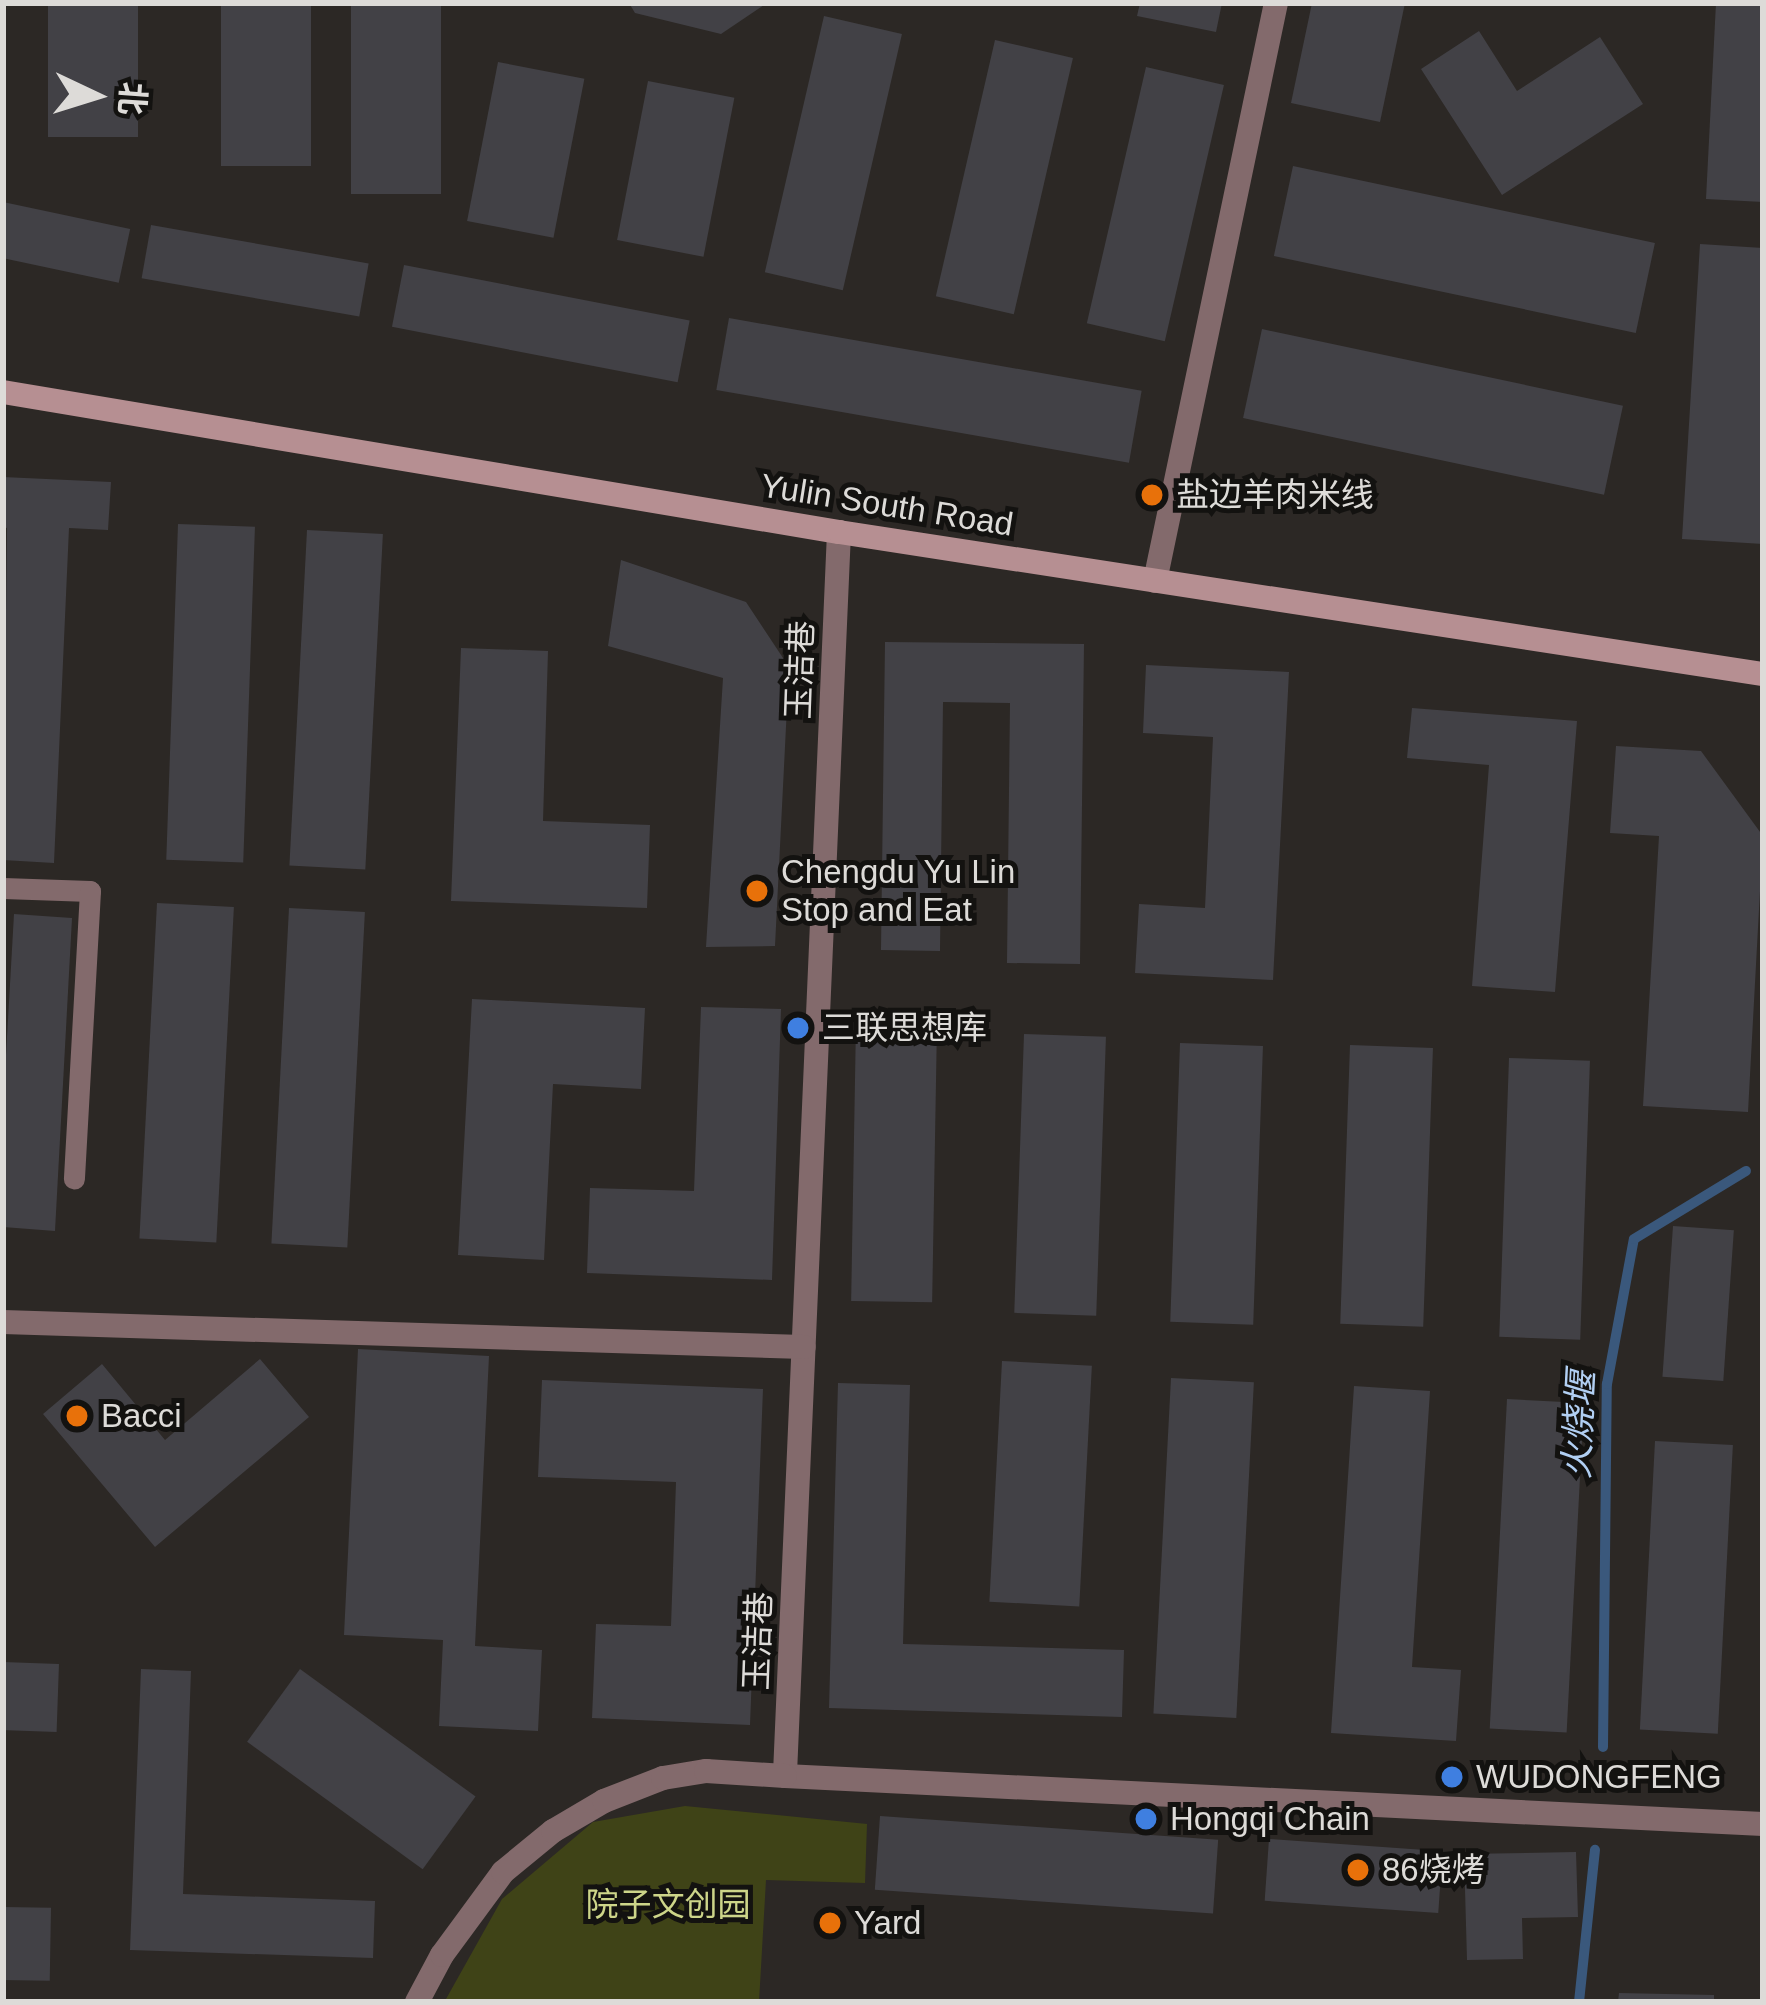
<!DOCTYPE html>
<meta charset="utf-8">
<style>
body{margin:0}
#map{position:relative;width:1766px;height:2005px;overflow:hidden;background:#2c2825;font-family:Helvetica,"Noto Sans SC",sans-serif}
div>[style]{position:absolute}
.green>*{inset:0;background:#3f4317}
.stream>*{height:10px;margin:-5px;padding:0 5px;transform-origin:5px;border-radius:5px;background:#3a587c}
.building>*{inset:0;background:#424146;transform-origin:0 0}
.lane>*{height:21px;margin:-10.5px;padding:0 10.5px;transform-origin:10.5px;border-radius:10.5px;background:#836a6c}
.street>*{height:24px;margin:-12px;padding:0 12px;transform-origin:12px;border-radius:12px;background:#836a6c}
.secondary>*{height:24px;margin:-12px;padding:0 12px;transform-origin:12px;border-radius:12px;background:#b68f92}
.dots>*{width:33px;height:33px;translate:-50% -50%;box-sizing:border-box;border:6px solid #131210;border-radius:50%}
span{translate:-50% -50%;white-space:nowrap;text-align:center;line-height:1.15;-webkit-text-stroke:10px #131210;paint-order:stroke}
.poi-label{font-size:33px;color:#dddbd8}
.left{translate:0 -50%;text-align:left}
.street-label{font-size:33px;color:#dddbd8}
.park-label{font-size:33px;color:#cdd589}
.water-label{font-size:36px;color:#b1cff3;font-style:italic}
.frame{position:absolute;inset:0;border:6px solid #dddbd8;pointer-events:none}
.north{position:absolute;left:36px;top:36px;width:120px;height:120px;-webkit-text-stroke:9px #131210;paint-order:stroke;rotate:94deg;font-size:33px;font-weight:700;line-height:48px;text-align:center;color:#dddbd8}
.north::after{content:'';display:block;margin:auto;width:42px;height:54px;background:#dddbd8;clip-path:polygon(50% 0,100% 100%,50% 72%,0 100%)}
</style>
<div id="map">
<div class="green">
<i style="clip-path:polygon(685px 1806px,867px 1824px,865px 1883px,766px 1880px,759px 2002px,446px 1999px,502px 1899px,593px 1822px)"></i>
</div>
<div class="stream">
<i style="left:1603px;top:1747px;width:363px;rotate:-89.4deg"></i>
<i style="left:1607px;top:1384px;width:147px;rotate:-79.5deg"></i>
<i style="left:1634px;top:1239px;width:131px;rotate:-31.3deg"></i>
<i style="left:1579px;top:2002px;width:153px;rotate:-84deg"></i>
</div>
<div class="building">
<i style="left:48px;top:3px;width:90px;height:134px"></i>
<i style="left:221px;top:3px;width:90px;height:163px"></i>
<i style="left:351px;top:3px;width:90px;height:191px"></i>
<i style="clip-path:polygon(629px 3px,767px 3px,721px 34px,635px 13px)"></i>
<i style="clip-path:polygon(1140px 3px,1222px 3px,1216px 32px,1137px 16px)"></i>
<i style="clip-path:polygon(1312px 3px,1405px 3px,1380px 122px,1291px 103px)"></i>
<i style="clip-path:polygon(1716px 3px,1763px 3px,1763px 202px,1706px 199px)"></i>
<i style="left:824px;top:16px;width:80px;height:263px;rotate:13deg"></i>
<i style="clip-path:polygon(1479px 31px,1517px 91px,1600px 37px,1643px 104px,1502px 195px,1421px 69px)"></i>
<i style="left:995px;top:40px;width:80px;height:263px;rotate:13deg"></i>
<i style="left:498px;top:62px;width:88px;height:162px;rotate:11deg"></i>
<i style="left:1146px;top:67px;width:80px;height:263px;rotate:13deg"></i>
<i style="left:648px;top:81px;width:88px;height:162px;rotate:11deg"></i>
<i style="left:1293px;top:166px;width:370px;height:92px;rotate:12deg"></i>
<i style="left:3px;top:202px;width:130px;height:55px;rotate:12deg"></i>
<i style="left:151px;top:225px;width:221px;height:54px;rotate:10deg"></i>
<i style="clip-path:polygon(1700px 244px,1763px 248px,1763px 544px,1682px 539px)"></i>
<i style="left:404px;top:265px;width:291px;height:63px;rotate:11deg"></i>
<i style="left:729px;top:318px;width:419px;height:73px;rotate:10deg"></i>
<i style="left:1262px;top:329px;width:369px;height:91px;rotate:12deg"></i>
<i style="clip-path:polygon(3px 477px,111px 482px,108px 530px,69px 528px,54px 863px,3px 860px,7px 528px,3px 527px)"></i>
<i style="left:178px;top:524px;width:77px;height:336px;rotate:2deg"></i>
<i style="left:307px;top:530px;width:76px;height:336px;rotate:3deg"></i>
<i style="clip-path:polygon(621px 560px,746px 602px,789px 667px,775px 946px,706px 947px,723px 678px,608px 646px)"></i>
<i style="clip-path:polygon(885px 642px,1084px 644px,1080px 964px,1007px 963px,1010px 703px,943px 702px,940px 951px,881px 950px)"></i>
<i style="clip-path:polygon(461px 648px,548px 651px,543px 821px,650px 825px,647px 908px,451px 901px)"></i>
<i style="clip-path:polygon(1146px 665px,1289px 672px,1273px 980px,1135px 973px,1139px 904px,1205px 908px,1213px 737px,1143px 733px)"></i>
<i style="clip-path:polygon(1412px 708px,1577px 721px,1555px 992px,1472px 986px,1489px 765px,1407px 758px)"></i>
<i style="clip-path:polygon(1616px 746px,1701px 751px,1763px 836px,1748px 1112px,1643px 1106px,1659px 836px,1610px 833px)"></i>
<i style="left:157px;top:903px;width:77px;height:336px;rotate:3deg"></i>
<i style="left:289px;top:908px;width:76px;height:336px;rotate:3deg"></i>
<i style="clip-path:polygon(14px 914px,72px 918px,55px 1231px,3px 1227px,3px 1108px)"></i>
<i style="clip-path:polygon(472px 999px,645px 1008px,641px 1089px,553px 1084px,544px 1260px,458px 1255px)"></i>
<i style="clip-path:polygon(701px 1007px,781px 1009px,772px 1280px,587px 1273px,590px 1188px,694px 1191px)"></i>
<i style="left:856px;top:1023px;width:81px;height:278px;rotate:1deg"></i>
<i style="left:1024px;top:1034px;width:82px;height:279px;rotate:2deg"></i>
<i style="left:1180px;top:1043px;width:83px;height:279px;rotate:2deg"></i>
<i style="left:1350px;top:1045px;width:83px;height:279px;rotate:2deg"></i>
<i style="left:1509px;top:1058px;width:81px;height:279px;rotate:2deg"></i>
<i style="left:1673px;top:1226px;width:61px;height:151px;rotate:4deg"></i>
<i style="clip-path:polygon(358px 1349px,489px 1356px,475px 1646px,542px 1650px,538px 1731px,439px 1726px,443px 1640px,344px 1635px)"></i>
<i style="clip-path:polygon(260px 1359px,309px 1417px,155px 1547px,43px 1414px,102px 1364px,165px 1440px)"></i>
<i style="left:1002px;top:1361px;width:90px;height:241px;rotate:3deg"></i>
<i style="left:1171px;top:1378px;width:83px;height:336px;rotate:3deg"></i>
<i style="clip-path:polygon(542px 1380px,763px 1389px,750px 1725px,592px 1718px,596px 1624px,671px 1626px,676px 1482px,538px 1477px)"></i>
<i style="clip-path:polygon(838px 1383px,910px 1385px,903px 1644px,1124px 1650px,1122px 1717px,829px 1708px)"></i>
<i style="clip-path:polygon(1354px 1386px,1430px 1391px,1412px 1667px,1461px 1670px,1456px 1741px,1331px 1733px)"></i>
<i style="left:1507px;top:1399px;width:77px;height:330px;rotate:3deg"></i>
<i style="left:1655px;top:1441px;width:78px;height:289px;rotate:3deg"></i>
<i style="left:3px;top:1662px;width:56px;height:68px;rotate:2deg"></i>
<i style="clip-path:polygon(141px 1669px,191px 1671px,183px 1894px,375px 1901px,373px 1958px,130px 1950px)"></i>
<i style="left:300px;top:1669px;width:217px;height:90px;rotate:36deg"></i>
<i style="left:880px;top:1816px;width:339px;height:74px;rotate:4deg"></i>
<i style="left:1269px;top:1839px;width:174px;height:62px;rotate:4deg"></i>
<i style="clip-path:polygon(1576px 1852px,1578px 1917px,1522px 1918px,1523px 1959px,1467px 1960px,1464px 1854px)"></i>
<i style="left:3px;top:1907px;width:48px;height:73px;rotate:1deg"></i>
<i style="clip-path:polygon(1619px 1993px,1714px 1995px,1714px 2002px,1618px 2002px)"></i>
</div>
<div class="lane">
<i style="left:3px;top:888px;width:87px;rotate:2deg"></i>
<i style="left:90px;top:891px;width:288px;rotate:93.2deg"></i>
</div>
<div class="street">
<i style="left:839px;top:532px;width:1245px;rotate:92.49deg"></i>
<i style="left:785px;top:1776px;width:979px;rotate:2.81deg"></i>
<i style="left:1155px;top:581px;width:591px;rotate:-78.18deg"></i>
<i style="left:3px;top:1322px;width:801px;rotate:1.79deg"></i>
<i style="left:417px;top:2002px;width:53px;rotate:-62deg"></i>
<i style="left:442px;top:1955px;width:103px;rotate:-53.7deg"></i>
<i style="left:503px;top:1872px;width:65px;rotate:-39.4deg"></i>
<i style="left:553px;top:1831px;width:59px;rotate:-30.5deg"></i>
<i style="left:604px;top:1801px;width:63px;rotate:-21.3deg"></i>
<i style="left:663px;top:1778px;width:44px;rotate:-9.2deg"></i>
<i style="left:706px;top:1771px;width:79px;rotate:3.6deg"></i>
</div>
<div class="secondary">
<i style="left:3px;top:392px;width:848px;rotate:9.51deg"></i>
<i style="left:839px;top:532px;width:935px;rotate:8.74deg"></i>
</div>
<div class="dots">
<i style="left:1152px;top:495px;background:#e8710a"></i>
<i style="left:757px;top:891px;background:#e8710a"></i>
<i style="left:798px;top:1028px;background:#3f7fe0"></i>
<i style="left:77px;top:1416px;background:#e8710a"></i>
<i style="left:1452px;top:1777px;background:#3f7fe0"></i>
<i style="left:1146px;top:1819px;background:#3f7fe0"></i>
<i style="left:1358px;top:1870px;background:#e8710a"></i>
<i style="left:830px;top:1923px;background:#e8710a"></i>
</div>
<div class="poi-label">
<span class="left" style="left:1176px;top:495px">盐边羊肉米线</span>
<span class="left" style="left:781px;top:891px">Chengdu Yu Lin<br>Stop and Eat</span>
<span class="left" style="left:822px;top:1028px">三联思想库</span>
<span class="left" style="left:101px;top:1416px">Bacci</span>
<span class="left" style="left:1476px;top:1777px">WUDONGFENG</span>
<span class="left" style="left:1170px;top:1819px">Hongqi Chain</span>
<span class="left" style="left:1382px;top:1870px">86烧烤</span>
<span class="left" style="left:854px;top:1923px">Yard</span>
</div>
<div class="street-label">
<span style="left:887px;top:505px;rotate:9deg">Yulin South Road</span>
<span style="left:800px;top:670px;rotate:-88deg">玉洁巷</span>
<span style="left:758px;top:1641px;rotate:-88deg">玉洁巷</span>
</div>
<div class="park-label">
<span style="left:668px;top:1905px">院子文创园</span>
</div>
<div class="water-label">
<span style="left:1579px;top:1425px;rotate:-87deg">火烧堰</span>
</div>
<div class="frame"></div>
<div class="north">北</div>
</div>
